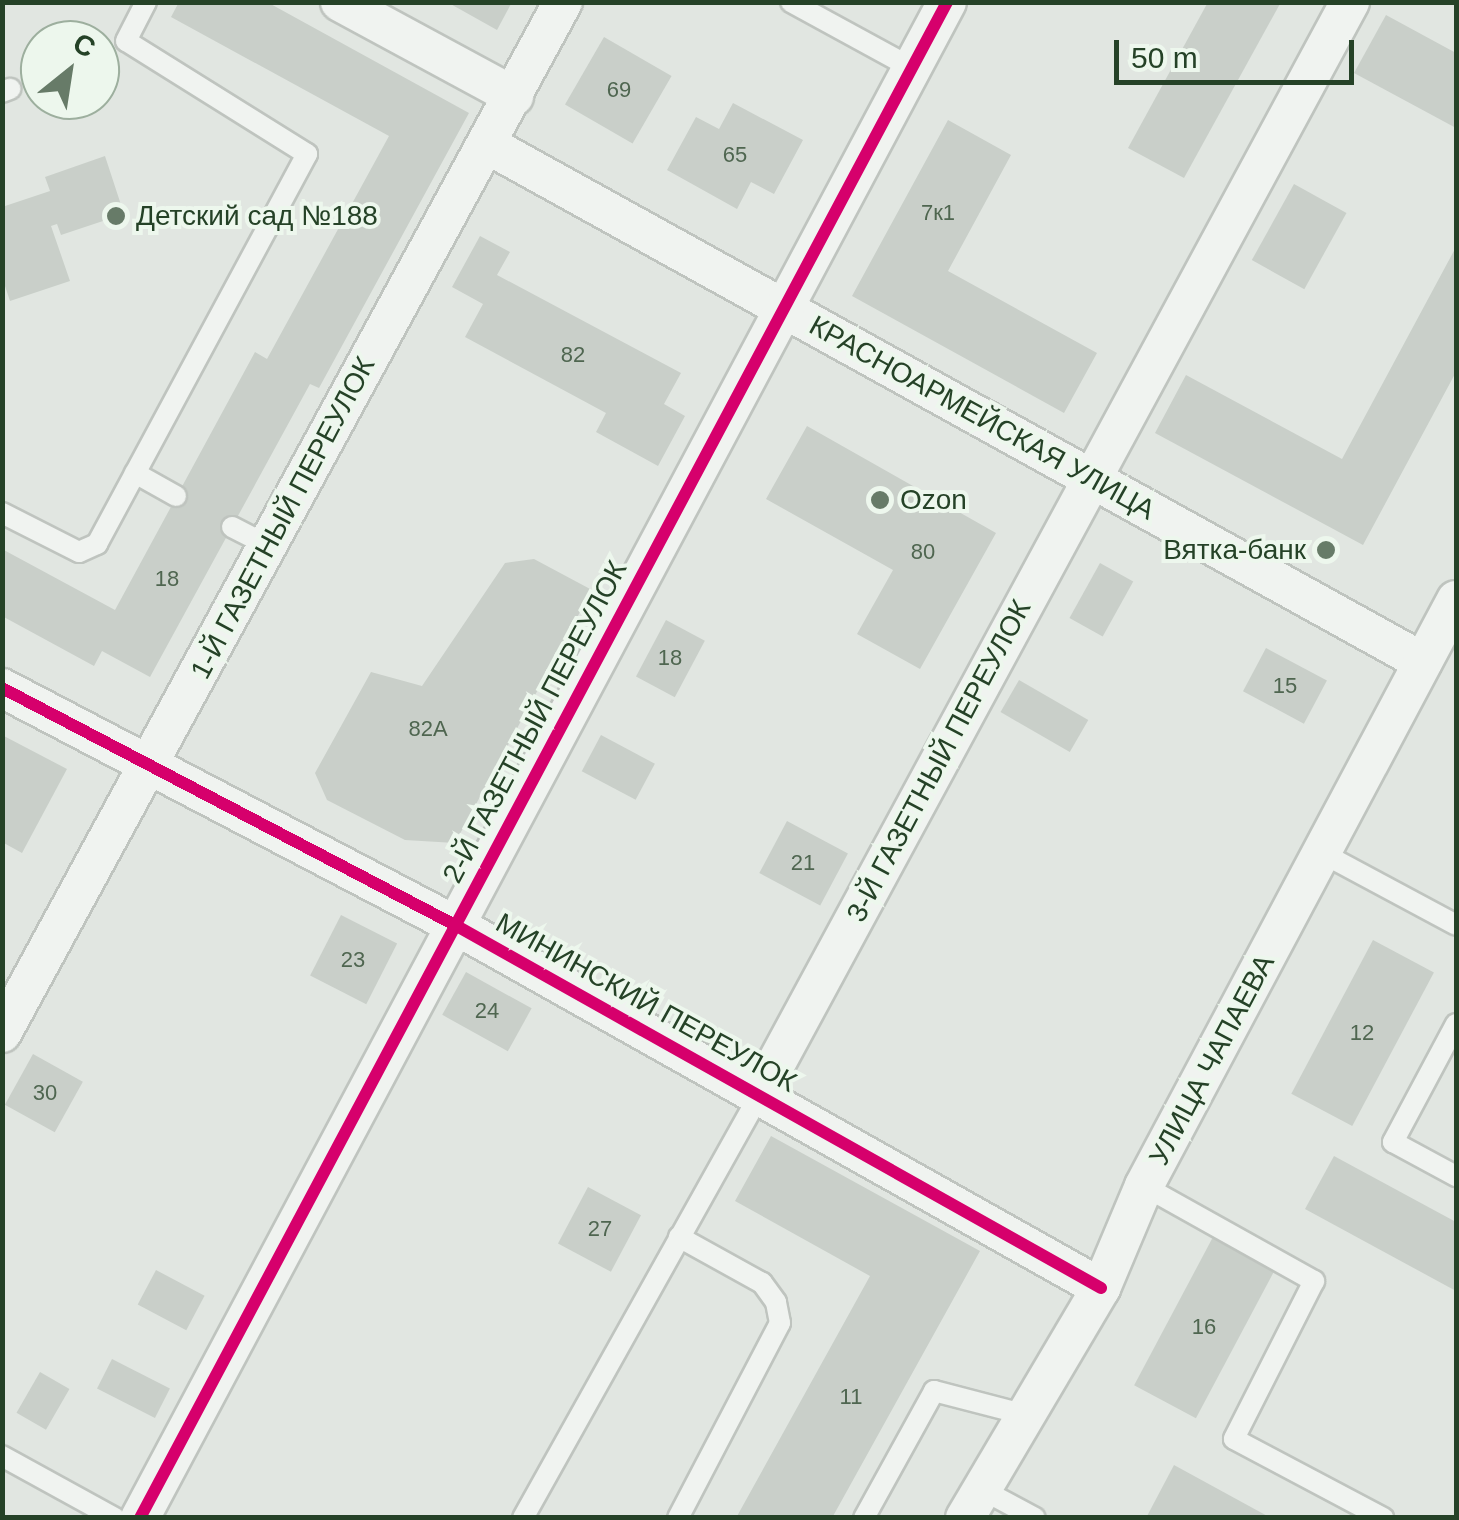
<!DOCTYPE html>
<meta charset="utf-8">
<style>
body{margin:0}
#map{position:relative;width:1459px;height:1520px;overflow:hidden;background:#e1e6e1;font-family:Helvetica,sans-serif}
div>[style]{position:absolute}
.building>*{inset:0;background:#c9cfc9;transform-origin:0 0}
.roads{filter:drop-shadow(2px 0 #bfc4bf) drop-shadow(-2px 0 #bfc4bf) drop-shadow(0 2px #bfc4bf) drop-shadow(0 -2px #bfc4bf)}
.lane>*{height:20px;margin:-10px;padding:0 10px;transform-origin:10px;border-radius:10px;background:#f0f3f0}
.street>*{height:38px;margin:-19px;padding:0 19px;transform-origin:19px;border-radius:19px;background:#f0f3f0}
.cycleway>*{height:12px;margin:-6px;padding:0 6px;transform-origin:6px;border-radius:6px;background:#d6006c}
.dots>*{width:28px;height:28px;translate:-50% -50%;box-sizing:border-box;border:5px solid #edf7ed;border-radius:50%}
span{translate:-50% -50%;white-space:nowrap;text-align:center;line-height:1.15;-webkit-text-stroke:8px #edf7ed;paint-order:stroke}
.number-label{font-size:22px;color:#4f6650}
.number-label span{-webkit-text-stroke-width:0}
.poi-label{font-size:28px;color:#254227}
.left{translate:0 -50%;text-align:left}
.right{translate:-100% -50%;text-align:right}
.street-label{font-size:28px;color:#254227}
.frame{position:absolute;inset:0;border:5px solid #254227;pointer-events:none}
.north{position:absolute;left:20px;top:20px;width:100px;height:100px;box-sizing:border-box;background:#edf7ed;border:2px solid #9daf9e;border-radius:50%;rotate:30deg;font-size:28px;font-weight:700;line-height:40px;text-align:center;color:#254227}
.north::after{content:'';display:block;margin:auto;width:35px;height:45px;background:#677b68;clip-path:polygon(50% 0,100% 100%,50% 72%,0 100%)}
.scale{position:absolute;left:1114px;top:40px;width:240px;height:45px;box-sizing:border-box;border:5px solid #254227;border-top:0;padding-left:12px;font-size:30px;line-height:35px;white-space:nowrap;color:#254227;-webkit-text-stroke:8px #edf7ed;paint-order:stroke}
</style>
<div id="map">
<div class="building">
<i style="clip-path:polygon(179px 2px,267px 2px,469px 113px,319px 388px,310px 384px,150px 677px,102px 651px,94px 666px,2px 616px,2px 549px,115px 610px,255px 352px,267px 359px,389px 136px,171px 17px)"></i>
<i style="clip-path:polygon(447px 2px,512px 2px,497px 30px)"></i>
<i style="clip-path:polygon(1208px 2px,1281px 2px,1184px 178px,1128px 148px)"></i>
<i style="clip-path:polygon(1386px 15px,1456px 53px,1456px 128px,1354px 73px)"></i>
<i style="left:604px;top:37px;width:78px;height:78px;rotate:30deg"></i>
<i style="clip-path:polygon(733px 103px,803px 140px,774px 194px,751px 182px,737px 209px,667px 170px,696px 117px,719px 129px)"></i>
<i style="clip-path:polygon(948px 120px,1011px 155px,948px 271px,1097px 353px,1064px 413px,852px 296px)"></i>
<i style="clip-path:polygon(105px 156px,124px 214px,61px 235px,57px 224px,51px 226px,70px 281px,10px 301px,2px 277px,2px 207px,50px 191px,45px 177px)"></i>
<i style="left:1294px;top:184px;width:60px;height:87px;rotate:29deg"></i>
<i style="clip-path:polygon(480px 236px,510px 252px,497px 275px,681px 373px,664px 404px,685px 416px,658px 466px,596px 432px,606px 413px,465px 337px,483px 304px,452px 287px)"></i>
<i style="clip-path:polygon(1456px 247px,1456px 372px,1363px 545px,1155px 433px,1186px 375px,1342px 459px)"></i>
<i style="clip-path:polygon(807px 426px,996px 533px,920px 669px,857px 634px,893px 570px,766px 499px)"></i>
<i style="clip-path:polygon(534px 559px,592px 590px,455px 843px,405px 840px,327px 800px,315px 773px,371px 672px,422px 686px,505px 563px)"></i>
<i style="left:1100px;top:563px;width:38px;height:63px;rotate:29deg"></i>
<i style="left:666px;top:620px;width:44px;height:64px;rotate:28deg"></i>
<i style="left:1266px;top:648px;width:69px;height:49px;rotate:28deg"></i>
<i style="left:1019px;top:680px;width:80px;height:37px;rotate:30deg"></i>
<i style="clip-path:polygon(2px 735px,67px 769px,22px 853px,2px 842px)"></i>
<i style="left:601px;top:735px;width:61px;height:41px;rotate:28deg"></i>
<i style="left:787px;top:821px;width:69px;height:59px;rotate:28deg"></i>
<i style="left:341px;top:915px;width:63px;height:68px;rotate:27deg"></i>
<i style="left:1373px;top:940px;width:69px;height:174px;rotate:28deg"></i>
<i style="left:466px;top:972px;width:75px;height:49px;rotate:29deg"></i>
<i style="left:33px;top:1054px;width:57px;height:58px;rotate:29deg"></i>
<i style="clip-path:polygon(771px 1136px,980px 1251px,832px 1518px,736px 1518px,870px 1276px,735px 1201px)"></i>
<i style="clip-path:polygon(1334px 1156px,1456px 1222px,1456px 1291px,1305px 1209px)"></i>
<i style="left:588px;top:1187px;width:60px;height:64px;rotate:28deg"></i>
<i style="left:1213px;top:1237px;width:70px;height:168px;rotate:28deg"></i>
<i style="left:156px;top:1270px;width:55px;height:39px;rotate:28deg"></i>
<i style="left:112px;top:1359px;width:65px;height:33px;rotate:27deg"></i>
<i style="left:40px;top:1372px;width:34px;height:47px;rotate:30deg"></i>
<i style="clip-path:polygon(1174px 1465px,1271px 1518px,1146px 1518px)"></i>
</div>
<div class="roads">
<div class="lane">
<i style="left:791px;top:2px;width:138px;rotate:28.6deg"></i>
<i style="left:2px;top:92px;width:9px;rotate:-21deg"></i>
<i style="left:135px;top:473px;width:47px;rotate:29.3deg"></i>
<i style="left:2px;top:513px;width:86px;rotate:26.9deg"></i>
<i style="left:79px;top:552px;width:20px;rotate:-24deg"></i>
<i style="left:97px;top:544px;width:443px;rotate:-61.7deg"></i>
<i style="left:307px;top:154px;width:213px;rotate:-148deg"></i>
<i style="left:126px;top:41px;width:44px;rotate:-62.9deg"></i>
<i style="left:232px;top:527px;width:37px;rotate:27deg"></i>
<i style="left:1322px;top:853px;width:152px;rotate:28.2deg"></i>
<i style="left:1456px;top:1024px;width:134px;rotate:118.1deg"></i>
<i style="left:1393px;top:1142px;width:72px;rotate:28.4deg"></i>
<i style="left:1144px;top:1186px;width:195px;rotate:29.2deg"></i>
<i style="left:1314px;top:1281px;width:177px;rotate:116.9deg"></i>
<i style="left:1234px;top:1439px;width:169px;rotate:27.9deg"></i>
<i style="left:2px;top:1456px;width:129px;rotate:28.8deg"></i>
<i style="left:981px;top:1489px;width:61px;rotate:28.2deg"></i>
<i style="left:523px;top:1518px;width:484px;rotate:-60.8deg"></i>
<i style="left:678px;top:1518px;width:220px;rotate:-62.4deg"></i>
<i style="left:780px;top:1323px;width:21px;rotate:-101deg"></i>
<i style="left:776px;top:1302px;width:24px;rotate:-126deg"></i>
<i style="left:762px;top:1283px;width:95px;rotate:-151deg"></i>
<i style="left:864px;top:1518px;width:145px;rotate:-61.1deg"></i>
<i style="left:934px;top:1391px;width:91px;rotate:14.6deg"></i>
</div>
<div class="street">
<i style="left:340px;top:2px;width:198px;rotate:28.4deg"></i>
<i style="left:488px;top:145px;width:1068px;rotate:28.94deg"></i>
<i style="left:2px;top:688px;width:511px;rotate:27.62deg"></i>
<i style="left:455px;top:925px;width:741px;rotate:29.33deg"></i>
<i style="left:2px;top:1033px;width:1174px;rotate:-61.45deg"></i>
<i style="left:759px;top:1095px;width:1243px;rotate:-61.6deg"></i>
<i style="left:140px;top:1518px;width:1717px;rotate:-61.97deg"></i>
<i style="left:965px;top:1518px;width:267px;rotate:-59.4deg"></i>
<i style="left:1101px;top:1288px;width:111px;rotate:-67.1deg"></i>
<i style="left:1144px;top:1186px;width:664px;rotate:-61.97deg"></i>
</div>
</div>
<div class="cycleway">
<i style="left:2px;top:688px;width:511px;rotate:27.62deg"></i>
<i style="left:455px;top:925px;width:741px;rotate:29.33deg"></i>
<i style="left:140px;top:1518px;width:1717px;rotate:-61.97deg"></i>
</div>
<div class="dots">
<i style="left:116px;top:216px;background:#677b68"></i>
<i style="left:880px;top:500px;background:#677b68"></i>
<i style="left:1326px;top:550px;background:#677b68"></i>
</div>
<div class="number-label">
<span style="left:619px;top:90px">69</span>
<span style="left:735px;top:155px">65</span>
<span style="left:938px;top:213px">7к1</span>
<span style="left:573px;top:355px">82</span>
<span style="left:923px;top:552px">80</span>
<span style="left:167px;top:579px">18</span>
<span style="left:670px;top:658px">18</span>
<span style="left:1285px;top:686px">15</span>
<span style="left:428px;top:729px">82А</span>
<span style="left:803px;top:863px">21</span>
<span style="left:353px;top:960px">23</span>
<span style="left:487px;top:1011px">24</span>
<span style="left:1362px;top:1033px">12</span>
<span style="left:45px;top:1093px">30</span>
<span style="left:600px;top:1229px">27</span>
<span style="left:1204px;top:1327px">16</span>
<span style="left:851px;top:1397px">11</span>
</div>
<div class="poi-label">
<span class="left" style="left:136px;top:216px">Детский сад №188</span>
<span class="left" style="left:900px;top:500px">Ozon</span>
<span class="right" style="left:1306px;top:550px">Вятка-банк</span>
</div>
<div class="street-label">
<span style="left:982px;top:418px;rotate:29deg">КРАСНОАРМЕЙСКАЯ УЛИЦА</span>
<span style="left:283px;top:518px;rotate:-62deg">1-Й ГАЗЕТНЫЙ ПЕРЕУЛОК</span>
<span style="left:535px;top:722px;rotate:-62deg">2-Й ГАЗЕТНЫЙ ПЕРЕУЛОК</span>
<span style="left:939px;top:761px;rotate:-62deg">3-Й ГАЗЕТНЫЙ ПЕРЕУЛОК</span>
<span style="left:646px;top:1003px;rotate:29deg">МИНИНСКИЙ ПЕРЕУЛОК</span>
<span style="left:1212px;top:1060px;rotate:-62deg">УЛИЦА ЧАПАЕВА</span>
</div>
<div class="frame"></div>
<div class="north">С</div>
<div class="scale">50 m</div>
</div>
